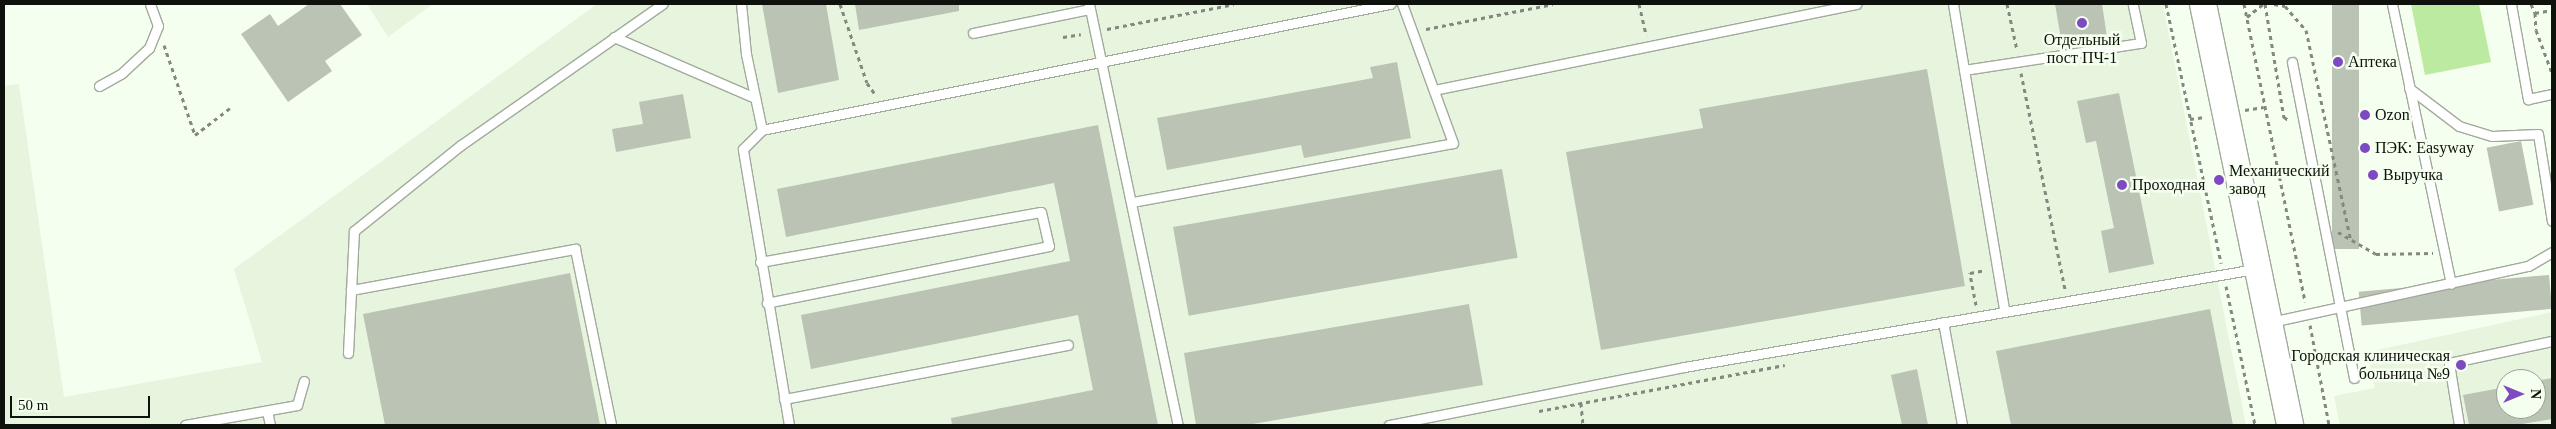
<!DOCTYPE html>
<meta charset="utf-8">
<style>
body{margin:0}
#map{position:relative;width:2556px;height:429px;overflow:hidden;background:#f4ffef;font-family:"Times New Roman",serif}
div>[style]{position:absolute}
.built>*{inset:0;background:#e7f5df}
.green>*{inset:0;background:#bceaa0}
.building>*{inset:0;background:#bac3b4;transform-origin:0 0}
.path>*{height:3px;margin-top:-1.5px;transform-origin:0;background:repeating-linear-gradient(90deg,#82897f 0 4px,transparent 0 8px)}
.roads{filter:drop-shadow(1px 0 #a1aa9c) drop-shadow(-1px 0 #a1aa9c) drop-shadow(0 1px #a1aa9c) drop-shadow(0 -1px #a1aa9c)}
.service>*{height:9px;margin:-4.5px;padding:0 4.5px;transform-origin:4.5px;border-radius:4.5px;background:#fff}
.primary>*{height:26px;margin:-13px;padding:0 13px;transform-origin:13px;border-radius:13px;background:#fff}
.dots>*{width:14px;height:14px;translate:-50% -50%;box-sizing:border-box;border:2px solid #f4ffef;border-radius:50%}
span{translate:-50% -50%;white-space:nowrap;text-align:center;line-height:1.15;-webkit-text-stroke:5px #f4ffef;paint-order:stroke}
.poi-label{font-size:16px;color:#0e110c}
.left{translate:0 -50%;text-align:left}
.right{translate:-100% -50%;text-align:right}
.frame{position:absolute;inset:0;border:5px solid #0e110c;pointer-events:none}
.north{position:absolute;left:2496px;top:369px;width:50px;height:50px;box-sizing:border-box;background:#f4ffef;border:1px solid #98a094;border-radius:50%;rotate:90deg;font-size:14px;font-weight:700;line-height:20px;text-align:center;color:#0e110c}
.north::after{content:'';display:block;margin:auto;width:18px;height:22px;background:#7e4ac1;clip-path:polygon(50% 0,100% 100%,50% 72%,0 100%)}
.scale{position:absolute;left:10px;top:396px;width:140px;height:22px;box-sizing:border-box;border:2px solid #0e110c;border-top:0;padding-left:6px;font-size:15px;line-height:18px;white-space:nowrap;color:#0e110c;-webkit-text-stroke:4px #f4ffef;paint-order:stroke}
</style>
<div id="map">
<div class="built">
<i style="clip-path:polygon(367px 4px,433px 4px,388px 37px)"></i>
<i style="clip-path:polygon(597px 4px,2163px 4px,2246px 425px,4px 425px,4px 86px,19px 84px,64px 397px,262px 362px,234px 269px)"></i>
<i style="clip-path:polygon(evenodd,2552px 312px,2552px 425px,2340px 425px,2334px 396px,2375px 388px,2368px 352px,2552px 312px,2506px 379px,2536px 379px,2536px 409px,2506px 409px,2506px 379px)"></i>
</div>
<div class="green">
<i style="clip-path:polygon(2411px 4px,2479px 4px,2491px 62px,2425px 75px)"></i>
</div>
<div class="building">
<i style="clip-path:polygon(309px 4px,340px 4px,362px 35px,325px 61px,332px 71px,288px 102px,241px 34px,270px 14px,278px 26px)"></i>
<i style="clip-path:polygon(762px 4px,826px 4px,839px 80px,778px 93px)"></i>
<i style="clip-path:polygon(855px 4px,959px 4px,959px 11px,859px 30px)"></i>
<i style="clip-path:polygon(2055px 4px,2102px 4px,2107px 37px,2062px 45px)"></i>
<i style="left:2332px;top:4px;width:27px;height:245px"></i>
<i style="clip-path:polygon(1397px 62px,1411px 138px,1304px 158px,1301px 145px,1167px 170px,1157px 118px,1373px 78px,1370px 67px)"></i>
<i style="clip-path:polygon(1927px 69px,1965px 286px,1601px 350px,1566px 152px,1703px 128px,1699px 109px)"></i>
<i style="clip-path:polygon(2119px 93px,2154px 264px,2109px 273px,2101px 231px,2114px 228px,2096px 141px,2086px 143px,2077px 101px)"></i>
<i style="clip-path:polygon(683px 94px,691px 138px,616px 152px,612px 129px,643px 124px,639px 102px)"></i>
<i style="clip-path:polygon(1098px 125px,1158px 425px,952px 425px,951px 418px,1093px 390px,1078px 315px,811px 369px,801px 315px,1070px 261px,1054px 183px,786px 237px,777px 189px)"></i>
<i style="left:2521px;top:141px;width:65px;height:35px;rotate:79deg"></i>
<i style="left:1502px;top:169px;width:90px;height:334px;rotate:80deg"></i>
<i style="clip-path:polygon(570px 273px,600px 425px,385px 425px,363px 314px)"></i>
<i style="left:2549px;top:275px;width:34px;height:191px;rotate:85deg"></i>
<i style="clip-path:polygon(1469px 304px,1483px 385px,1247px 425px,1196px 425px,1184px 353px)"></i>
<i style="clip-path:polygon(2210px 309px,2233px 425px,2011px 425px,1996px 351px)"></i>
<i style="clip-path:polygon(1917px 369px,1928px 425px,1902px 425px,1891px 375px)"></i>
<i style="clip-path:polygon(2552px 378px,2552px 419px,2516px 425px,2469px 425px,2463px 395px,2506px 387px,2506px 409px,2536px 409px,2536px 381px)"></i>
</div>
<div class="path">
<i style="left:840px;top:4px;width:83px;rotate:71.1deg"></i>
<i style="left:867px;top:83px;width:14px;rotate:54deg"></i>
<i style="left:1639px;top:4px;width:32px;rotate:77deg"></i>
<i style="left:2007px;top:4px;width:47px;rotate:77.7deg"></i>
<i style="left:2166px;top:4px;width:265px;rotate:78deg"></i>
<i style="left:2244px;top:4px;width:304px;rotate:78.4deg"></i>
<i style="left:2265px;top:4px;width:115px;rotate:80.5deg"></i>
<i style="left:2284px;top:117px;width:7px;rotate:34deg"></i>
<i style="left:2274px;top:4px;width:11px;rotate:10deg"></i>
<i style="left:2285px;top:6px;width:32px;rotate:49deg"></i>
<i style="left:2306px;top:30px;width:216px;rotate:78deg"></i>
<i style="left:2531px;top:4px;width:10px;rotate:66deg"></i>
<i style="left:2535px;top:13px;width:17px;rotate:-10deg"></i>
<i style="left:2535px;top:13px;width:17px;rotate:87deg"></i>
<i style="left:2536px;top:30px;width:46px;rotate:69.6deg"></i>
<i style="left:2247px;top:17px;width:21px;rotate:-39deg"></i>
<i style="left:1107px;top:29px;width:129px;rotate:-11.1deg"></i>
<i style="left:1426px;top:29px;width:129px;rotate:-11.1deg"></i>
<i style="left:1063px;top:37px;width:18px;rotate:-9deg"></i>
<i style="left:164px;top:45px;width:95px;rotate:71deg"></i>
<i style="left:195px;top:135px;width:44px;rotate:-37.6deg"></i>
<i style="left:2021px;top:73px;width:221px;rotate:78.5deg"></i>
<i style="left:2245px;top:110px;width:19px;rotate:-9deg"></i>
<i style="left:2190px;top:119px;width:15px;rotate:-8deg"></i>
<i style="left:2338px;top:232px;width:44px;rotate:30.1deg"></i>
<i style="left:2376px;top:254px;width:57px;rotate:-1deg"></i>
<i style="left:2226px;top:286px;width:142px;rotate:78.2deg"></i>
<i style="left:1976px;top:305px;width:33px;rotate:-101deg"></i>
<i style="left:1970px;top:273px;width:16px;rotate:-11deg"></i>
<i style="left:2310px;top:325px;width:102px;rotate:79.2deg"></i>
<i style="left:1581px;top:403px;width:22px;rotate:85deg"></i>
<i style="left:1539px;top:411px;width:250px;rotate:-10.6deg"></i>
</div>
<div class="roads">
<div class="service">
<i style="left:741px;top:4px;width:50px;rotate:84.3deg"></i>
<i style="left:746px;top:54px;width:78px;rotate:78.1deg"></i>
<i style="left:1089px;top:4px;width:430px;rotate:78.1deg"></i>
<i style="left:1953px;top:4px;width:310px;rotate:80.5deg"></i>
<i style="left:2392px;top:4px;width:286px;rotate:78.1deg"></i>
<i style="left:2511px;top:4px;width:97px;rotate:79.9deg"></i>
<i style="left:2528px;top:99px;width:25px;rotate:-12deg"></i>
<i style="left:973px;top:33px;width:119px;rotate:-11.6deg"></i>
<i style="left:614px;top:37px;width:154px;rotate:23.4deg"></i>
<i style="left:2292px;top:62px;width:322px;rotate:78.9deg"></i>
<i style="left:1964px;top:70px;width:179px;rotate:-8.7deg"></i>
<i style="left:2141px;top:43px;width:40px;rotate:-102deg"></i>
<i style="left:99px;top:86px;width:26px;rotate:-29deg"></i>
<i style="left:122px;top:73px;width:37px;rotate:-43deg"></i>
<i style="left:149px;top:48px;width:24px;rotate:-68deg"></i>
<i style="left:158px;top:26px;width:23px;rotate:-110deg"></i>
<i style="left:2409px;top:88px;width:63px;rotate:37.2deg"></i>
<i style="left:2459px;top:126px;width:34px;rotate:17deg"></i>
<i style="left:2492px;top:136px;width:46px;rotate:-2.5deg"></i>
<i style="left:2538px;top:134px;width:88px;rotate:80.9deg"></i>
<i style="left:1434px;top:90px;width:431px;rotate:-11.5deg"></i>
<i style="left:1132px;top:202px;width:326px;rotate:-10.4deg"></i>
<i style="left:1453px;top:143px;width:148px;rotate:-110.1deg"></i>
<i style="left:760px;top:262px;width:285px;rotate:-10.1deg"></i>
<i style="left:1041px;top:212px;width:35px;rotate:77deg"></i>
<i style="left:1049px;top:246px;width:288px;rotate:168.6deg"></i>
<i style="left:351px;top:290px;width:228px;rotate:-10.4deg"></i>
<i style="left:575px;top:249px;width:180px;rotate:78.4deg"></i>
<i style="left:1943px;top:322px;width:105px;rotate:79.5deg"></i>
<i style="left:2271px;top:322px;width:263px;rotate:-12.3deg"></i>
<i style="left:2528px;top:266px;width:28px;rotate:-30deg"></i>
<i style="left:348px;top:353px;width:122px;rotate:-87.2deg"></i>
<i style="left:354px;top:231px;width:137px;rotate:-38.8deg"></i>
<i style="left:461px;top:145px;width:246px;rotate:-35deg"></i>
<i style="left:784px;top:399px;width:289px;rotate:-10.8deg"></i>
<i style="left:267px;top:411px;width:14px;rotate:78deg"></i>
<i style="left:185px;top:425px;width:114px;rotate:-10.1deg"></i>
<i style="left:297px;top:405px;width:25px;rotate:-74deg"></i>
<i style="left:789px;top:425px;width:280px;rotate:-99.5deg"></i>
<i style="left:743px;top:149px;width:27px;rotate:-45deg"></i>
<i style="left:762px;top:130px;width:641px;rotate:-11.35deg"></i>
<i style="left:1389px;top:425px;width:301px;rotate:-11.1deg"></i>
<i style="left:1684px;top:367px;width:579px;rotate:-9.74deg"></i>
<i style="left:2459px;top:425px;width:63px;rotate:-99.2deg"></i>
<i style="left:2449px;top:363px;width:105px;rotate:-12.1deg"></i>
</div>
<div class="primary">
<i style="left:2203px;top:4px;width:430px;rotate:78.3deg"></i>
</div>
</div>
<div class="dots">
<i style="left:2082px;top:23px;background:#7e4ac1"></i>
<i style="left:2338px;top:62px;background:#7e4ac1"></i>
<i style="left:2365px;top:115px;background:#7e4ac1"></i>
<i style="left:2365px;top:148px;background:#7e4ac1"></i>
<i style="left:2373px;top:175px;background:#7e4ac1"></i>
<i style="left:2219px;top:180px;background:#7e4ac1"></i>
<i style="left:2122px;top:185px;background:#7e4ac1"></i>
<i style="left:2461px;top:365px;background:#7e4ac1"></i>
</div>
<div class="poi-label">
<span style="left:2082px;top:49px">Отдельный<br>пост ПЧ-1</span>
<span class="left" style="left:2348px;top:62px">Аптека</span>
<span class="left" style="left:2375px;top:115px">Ozon</span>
<span class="left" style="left:2375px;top:148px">ПЭК: Easyway</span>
<span class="left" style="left:2229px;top:180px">Механический<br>завод</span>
<span class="left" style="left:2383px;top:175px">Выручка</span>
<span class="left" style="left:2132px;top:185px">Проходная</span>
<span class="right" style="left:2450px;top:365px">Городская клиническая<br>больница №9</span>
</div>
<div class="frame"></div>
<div class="north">N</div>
<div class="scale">50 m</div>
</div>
